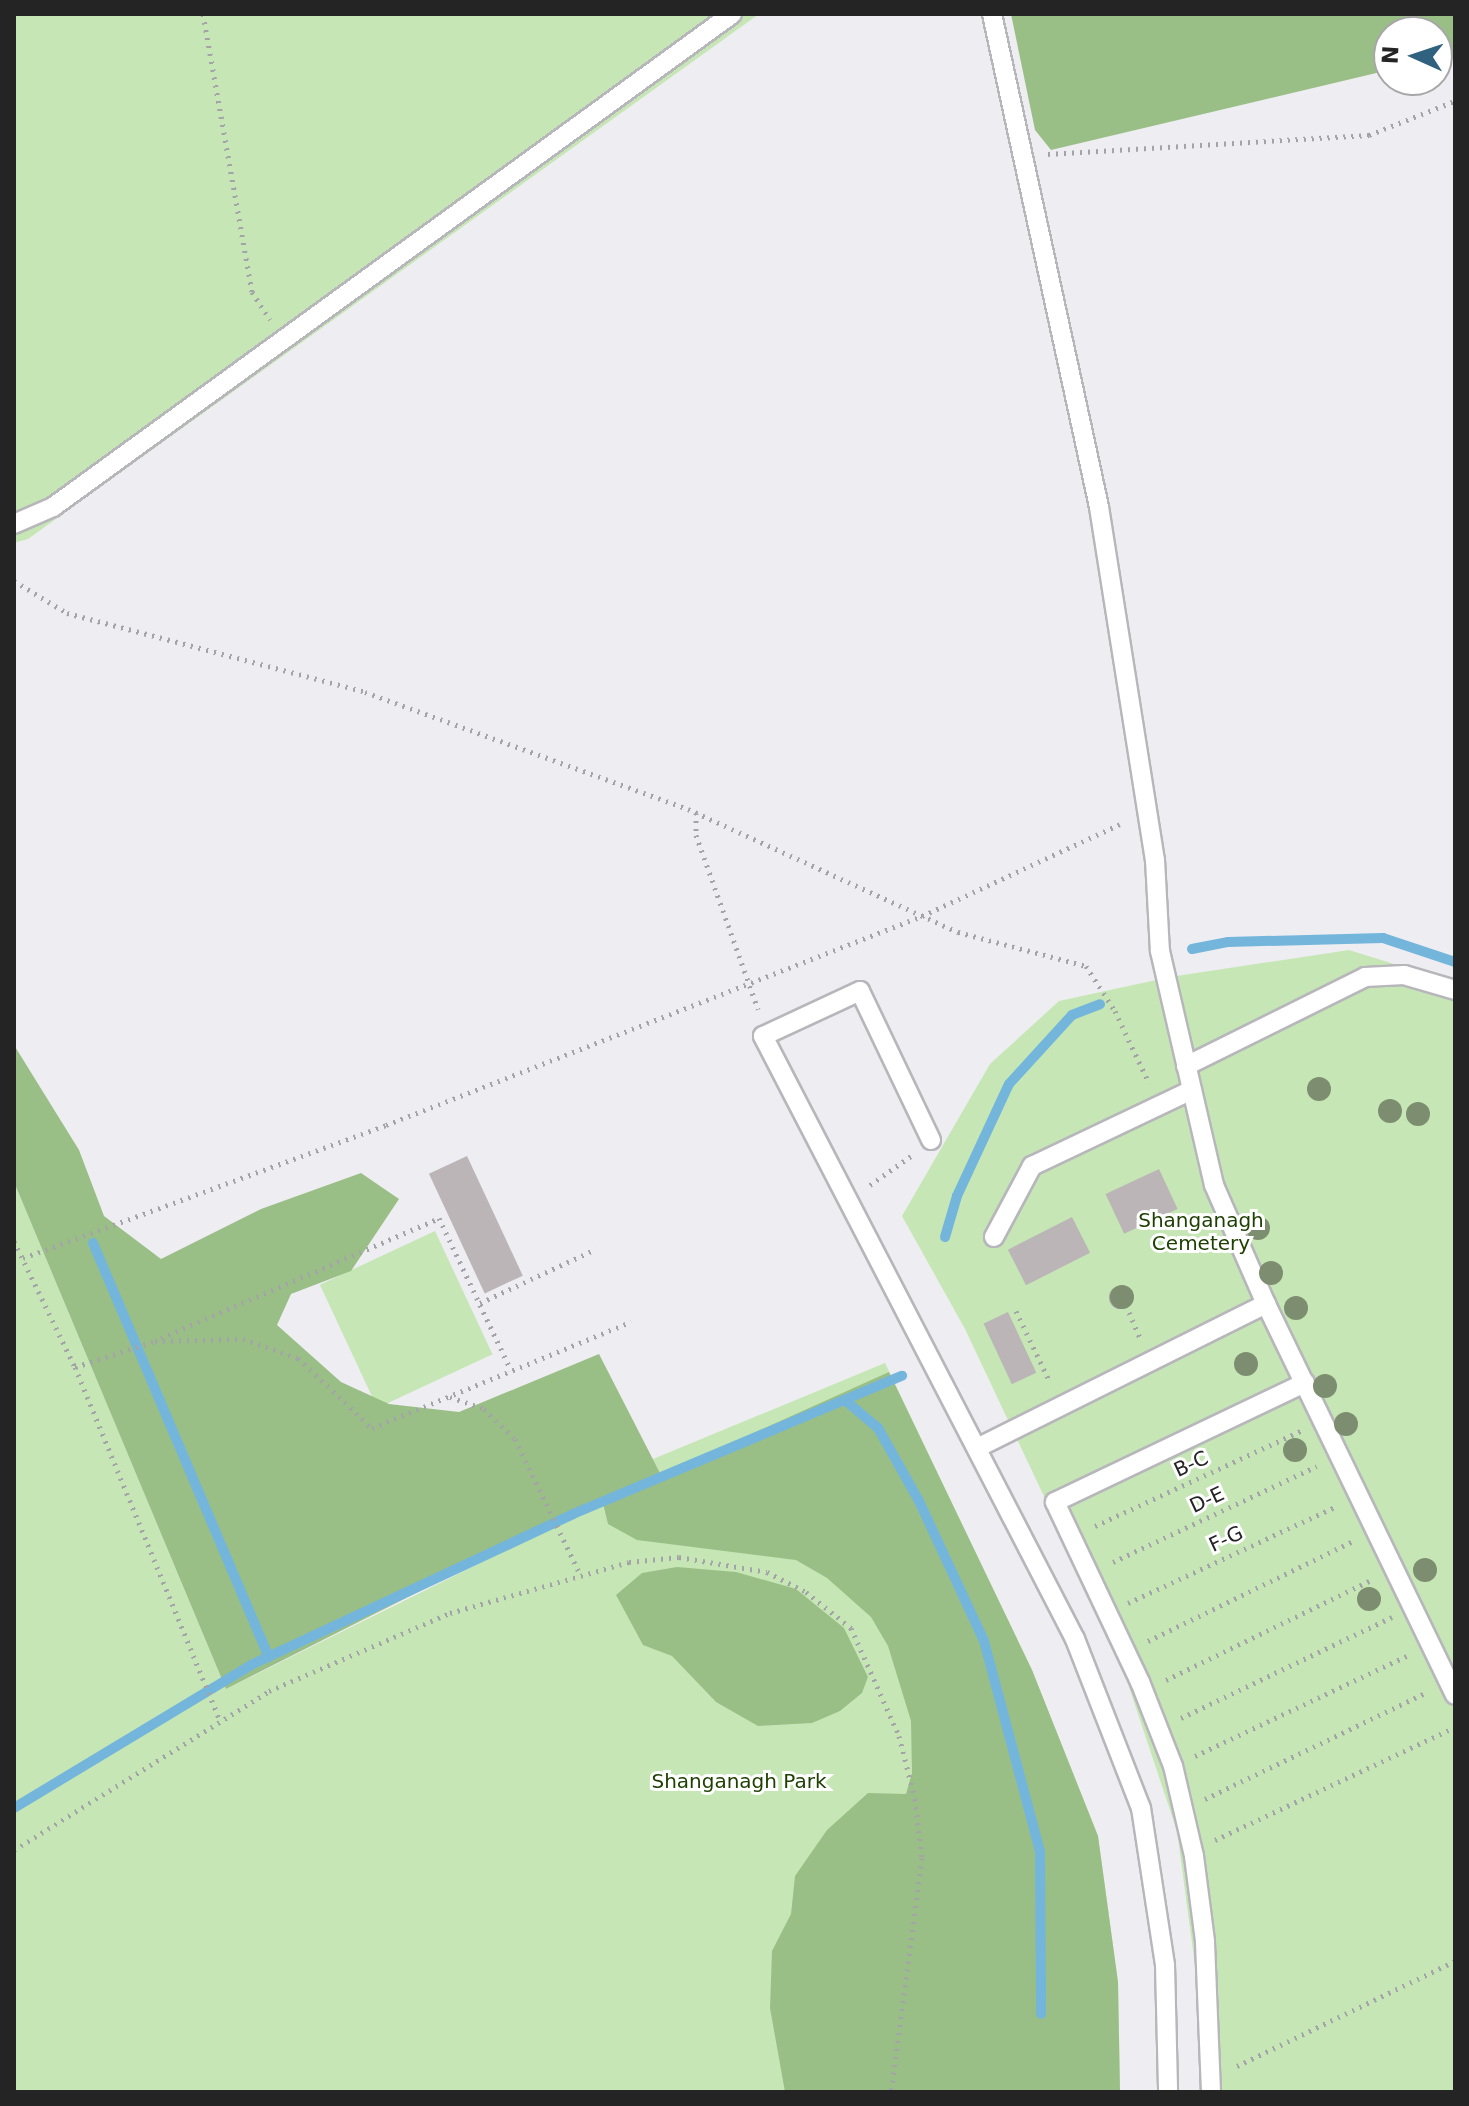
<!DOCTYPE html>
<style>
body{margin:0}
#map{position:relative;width:1469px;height:2106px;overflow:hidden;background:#eeedf2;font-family:"DejaVu Sans",sans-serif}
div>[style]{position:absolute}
.green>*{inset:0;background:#c6e7b5;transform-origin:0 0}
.forest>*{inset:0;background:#9abf86}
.stream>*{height:10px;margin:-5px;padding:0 5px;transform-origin:5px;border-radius:5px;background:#74b5dc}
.building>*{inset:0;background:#bbb5b7;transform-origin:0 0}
.path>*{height:5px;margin-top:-2.5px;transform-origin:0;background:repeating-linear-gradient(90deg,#a4a3a7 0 2px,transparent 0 8px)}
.path>.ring{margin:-2.5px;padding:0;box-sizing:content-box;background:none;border:5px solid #a4a3a7;border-radius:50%}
.roads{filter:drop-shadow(2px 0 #b7b6bb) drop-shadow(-2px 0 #b7b6bb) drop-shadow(0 2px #b7b6bb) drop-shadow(0 -2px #b7b6bb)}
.lane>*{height:18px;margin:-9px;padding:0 9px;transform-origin:9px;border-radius:9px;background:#fff}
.trees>*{width:24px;height:24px;margin:-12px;border-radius:50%;background:#7c8e6f}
span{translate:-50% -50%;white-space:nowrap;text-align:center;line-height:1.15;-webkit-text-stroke:6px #fff;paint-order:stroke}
.park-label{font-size:20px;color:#1f4003}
.street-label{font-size:20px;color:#242425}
.frame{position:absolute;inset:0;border:16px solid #242425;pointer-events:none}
.north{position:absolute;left:1373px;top:16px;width:80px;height:80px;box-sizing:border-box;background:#fff;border:2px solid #a7a7a8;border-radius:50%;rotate:273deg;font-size:22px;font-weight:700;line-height:32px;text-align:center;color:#242425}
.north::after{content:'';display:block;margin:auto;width:28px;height:36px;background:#30617f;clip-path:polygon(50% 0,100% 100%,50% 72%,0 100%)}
</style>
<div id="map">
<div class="green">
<i style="clip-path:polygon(14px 14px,759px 14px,28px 539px,14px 543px)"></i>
<i style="clip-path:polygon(1349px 950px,1455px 983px,1455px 2092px,1199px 2092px,1203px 2025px,1177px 1831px,1117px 1651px,965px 1329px,902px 1216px,990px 1064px,1059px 1001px,1170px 977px)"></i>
<i style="clip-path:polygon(14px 1182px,226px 1689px,660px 1474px,653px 1459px,885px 1363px,1032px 1670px,1098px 1836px,1118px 1982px,1120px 2092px,14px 2092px)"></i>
<i style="left:435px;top:1231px;width:136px;height:127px;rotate:65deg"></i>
</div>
<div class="forest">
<i style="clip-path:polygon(1011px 14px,1455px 14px,1455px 55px,1437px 59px,1437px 32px,1389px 32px,1389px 70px,1051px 150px,1035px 130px)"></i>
<i style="clip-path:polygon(14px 1045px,79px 1150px,104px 1216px,161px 1259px,261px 1209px,361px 1173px,399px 1199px,351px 1271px,291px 1294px,277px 1325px,341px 1382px,389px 1404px,459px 1412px,599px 1354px,661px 1475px,889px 1372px,1032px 1670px,1098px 1836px,1118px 1982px,1120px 2092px,785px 2092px,770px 2008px,772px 1951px,791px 1914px,795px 1876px,827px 1830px,868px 1793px,906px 1794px,912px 1773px,911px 1721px,888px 1646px,871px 1617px,827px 1578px,796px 1560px,637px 1540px,608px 1524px,602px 1499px,226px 1689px,14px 1182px)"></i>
<i style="clip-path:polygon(677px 1567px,736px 1572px,796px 1589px,844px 1628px,868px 1677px,862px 1693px,840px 1711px,812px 1723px,758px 1726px,716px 1702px,672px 1656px,643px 1645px,616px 1595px,642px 1573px)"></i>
</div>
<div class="stream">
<i style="left:1192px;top:949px;width:37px;rotate:-11deg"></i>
<i style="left:1228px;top:942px;width:155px;rotate:-1.5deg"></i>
<i style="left:1383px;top:938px;width:76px;rotate:18.4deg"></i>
<i style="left:945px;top:1237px;width:43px;rotate:-73.7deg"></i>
<i style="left:957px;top:1196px;width:123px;rotate:-65.1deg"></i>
<i style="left:1009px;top:1084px;width:93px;rotate:-47.6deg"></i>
<i style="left:1072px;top:1015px;width:30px;rotate:-21deg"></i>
<i style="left:93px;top:1243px;width:450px;rotate:67deg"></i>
<i style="left:846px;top:1401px;width:42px;rotate:40.2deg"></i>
<i style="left:878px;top:1428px;width:84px;rotate:60.7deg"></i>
<i style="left:919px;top:1501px;width:154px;rotate:65.1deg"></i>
<i style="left:984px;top:1641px;width:217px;rotate:75.1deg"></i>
<i style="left:1040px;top:1851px;width:163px;rotate:89.6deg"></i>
<i style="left:14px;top:1808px;width:277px;rotate:-31.1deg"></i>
<i style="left:251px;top:1665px;width:356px;rotate:-25.1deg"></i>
<i style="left:573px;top:1514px;width:357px;rotate:-22.8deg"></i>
</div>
<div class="building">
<i style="left:467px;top:1156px;width:132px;height:42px;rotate:65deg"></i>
<i style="left:1159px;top:1169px;width:44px;height:59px;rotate:65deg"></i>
<i style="left:1072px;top:1217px;width:40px;height:72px;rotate:63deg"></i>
<i style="left:1008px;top:1312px;width:67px;height:27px;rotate:65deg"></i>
</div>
<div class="path">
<i style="left:203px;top:14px;width:282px;rotate:80deg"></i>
<i style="left:252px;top:292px;width:33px;rotate:57deg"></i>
<i style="left:1048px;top:154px;width:322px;rotate:-3.4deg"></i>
<i style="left:1369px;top:135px;width:92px;rotate:-21.6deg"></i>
<i style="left:14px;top:581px;width:62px;rotate:31.1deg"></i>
<i style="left:67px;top:613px;width:308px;rotate:14.8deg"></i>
<i style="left:365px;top:692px;width:344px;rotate:19.9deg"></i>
<i style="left:688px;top:809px;width:297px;rotate:24.5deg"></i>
<i style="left:958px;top:932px;width:132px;rotate:14.9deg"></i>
<i style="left:1086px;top:966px;width:54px;rotate:57.2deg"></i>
<i style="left:1115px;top:1011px;width:80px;rotate:64.7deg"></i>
<i style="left:696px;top:813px;width:22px;rotate:90deg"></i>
<i style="left:696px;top:835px;width:185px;rotate:70.4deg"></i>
<i style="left:870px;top:1185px;width:50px;rotate:-35.3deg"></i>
<i style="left:14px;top:1241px;width:140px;rotate:64.2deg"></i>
<i style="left:75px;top:1367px;width:382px;rotate:67.7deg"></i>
<i style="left:23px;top:1258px;width:387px;rotate:-20.1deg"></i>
<i style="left:386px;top:1125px;width:575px;rotate:-21.3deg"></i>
<i style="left:922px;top:916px;width:218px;rotate:-24.9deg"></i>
<i class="ring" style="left:1111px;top:1288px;width:13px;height:13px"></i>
<i style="left:480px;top:1303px;width:128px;rotate:-25deg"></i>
<i style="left:1126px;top:1305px;width:38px;rotate:67deg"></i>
<i style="left:1016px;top:1311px;width:79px;rotate:64.4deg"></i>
<i style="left:161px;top:1338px;width:303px;rotate:-23.3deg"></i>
<i style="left:439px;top:1218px;width:168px;rotate:64.7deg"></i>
<i style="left:75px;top:1367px;width:84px;rotate:-18deg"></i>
<i style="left:155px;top:1341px;width:88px;rotate:-1.3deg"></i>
<i style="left:243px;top:1339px;width:58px;rotate:19.1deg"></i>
<i style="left:298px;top:1358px;width:102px;rotate:43.4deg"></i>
<i style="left:372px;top:1428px;width:280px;rotate:-22.3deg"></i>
<i style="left:450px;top:1397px;width:36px;rotate:19deg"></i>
<i style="left:484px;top:1409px;width:43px;rotate:44.1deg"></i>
<i style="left:515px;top:1439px;width:150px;rotate:64.3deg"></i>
<i style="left:1095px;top:1526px;width:227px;rotate:-24.8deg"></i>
<i style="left:1113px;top:1562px;width:225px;rotate:-25.2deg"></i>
<i style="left:1128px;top:1603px;width:230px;rotate:-24.9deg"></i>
<i style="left:1148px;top:1641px;width:230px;rotate:-26deg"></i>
<i style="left:1166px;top:1680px;width:230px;rotate:-26deg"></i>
<i style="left:1181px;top:1718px;width:234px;rotate:-25.6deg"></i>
<i style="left:1195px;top:1756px;width:234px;rotate:-25.3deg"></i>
<i style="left:1205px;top:1799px;width:246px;rotate:-25.7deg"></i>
<i style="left:1215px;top:1840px;width:265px;rotate:-25.2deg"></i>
<i style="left:14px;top:1850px;width:301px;rotate:-31.9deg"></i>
<i style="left:269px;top:1691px;width:197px;rotate:-23.3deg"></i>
<i style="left:450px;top:1613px;width:186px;rotate:-15.9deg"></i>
<i style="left:629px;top:1562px;width:50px;rotate:-5.7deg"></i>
<i style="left:679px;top:1557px;width:89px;rotate:9.7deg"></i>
<i style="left:767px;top:1572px;width:44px;rotate:27.1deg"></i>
<i style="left:806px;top:1592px;width:58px;rotate:38.7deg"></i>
<i style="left:851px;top:1628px;width:118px;rotate:66deg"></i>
<i style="left:899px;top:1736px;width:65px;rotate:75.7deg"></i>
<i style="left:915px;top:1799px;width:59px;rotate:83.2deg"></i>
<i style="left:922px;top:1858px;width:236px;rotate:97.5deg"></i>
<i style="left:1237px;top:2066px;width:242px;rotate:-25.7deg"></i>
</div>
<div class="roads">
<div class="lane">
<i style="left:992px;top:14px;width:504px;rotate:77.75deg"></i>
<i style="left:1099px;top:507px;width:357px;rotate:81deg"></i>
<i style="left:1155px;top:860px;width:91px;rotate:86.9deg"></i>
<i style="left:1160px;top:951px;width:240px;rotate:77deg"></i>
<i style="left:1214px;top:1185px;width:130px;rotate:66.4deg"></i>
<i style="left:14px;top:524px;width:43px;rotate:-23.6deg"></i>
<i style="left:53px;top:507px;width:839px;rotate:-35.98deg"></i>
<i style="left:1186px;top:1066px;width:200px;rotate:-26.4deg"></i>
<i style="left:1365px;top:977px;width:39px;rotate:-3deg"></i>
<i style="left:1404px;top:975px;width:53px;rotate:16.4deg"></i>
<i style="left:931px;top:1140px;width:165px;rotate:-115.5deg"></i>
<i style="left:860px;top:991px;width:107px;rotate:155.1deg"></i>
<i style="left:763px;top:1036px;width:679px;rotate:62.64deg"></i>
<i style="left:1075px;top:1639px;width:181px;rotate:68.7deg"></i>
<i style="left:1141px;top:1808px;width:159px;rotate:81.3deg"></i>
<i style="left:1165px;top:1965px;width:127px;rotate:88.6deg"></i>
<i style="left:994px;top:1237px;width:81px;rotate:-61.8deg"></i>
<i style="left:1032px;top:1166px;width:177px;rotate:-25.4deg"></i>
<i style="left:977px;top:1448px;width:323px;rotate:-26.5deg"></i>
<i style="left:1266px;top:1304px;width:434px;rotate:64.2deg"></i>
<i style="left:1211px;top:2092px;width:151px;rotate:-92.3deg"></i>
<i style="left:1205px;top:1941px;width:86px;rotate:-97.4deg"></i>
<i style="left:1194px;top:1856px;width:92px;rotate:-103.1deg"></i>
<i style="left:1173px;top:1766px;width:90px;rotate:-111.4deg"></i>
<i style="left:1140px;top:1682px;width:199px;rotate:-115.3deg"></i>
<i style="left:1055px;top:1502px;width:277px;rotate:-25.5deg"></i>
</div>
</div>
<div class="trees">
<i style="left:1319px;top:1089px"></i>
<i style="left:1390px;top:1111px"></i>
<i style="left:1418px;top:1114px"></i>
<i style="left:1258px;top:1228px"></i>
<i style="left:1271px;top:1273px"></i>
<i style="left:1122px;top:1297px"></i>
<i style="left:1296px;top:1308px"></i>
<i style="left:1246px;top:1364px"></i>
<i style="left:1325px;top:1386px"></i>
<i style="left:1346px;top:1424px"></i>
<i style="left:1295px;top:1450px"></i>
<i style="left:1425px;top:1570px"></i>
<i style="left:1369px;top:1599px"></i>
</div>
<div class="park-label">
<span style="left:1201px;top:1232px">Shanganagh<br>Cemetery</span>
<span style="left:739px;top:1781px">Shanganagh Park</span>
</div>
<div class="street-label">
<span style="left:1191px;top:1464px;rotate:-25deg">B-C</span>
<span style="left:1207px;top:1500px;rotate:-25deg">D-E</span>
<span style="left:1226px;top:1539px;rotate:-25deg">F-G</span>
</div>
<div class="frame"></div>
<div class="north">N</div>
</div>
